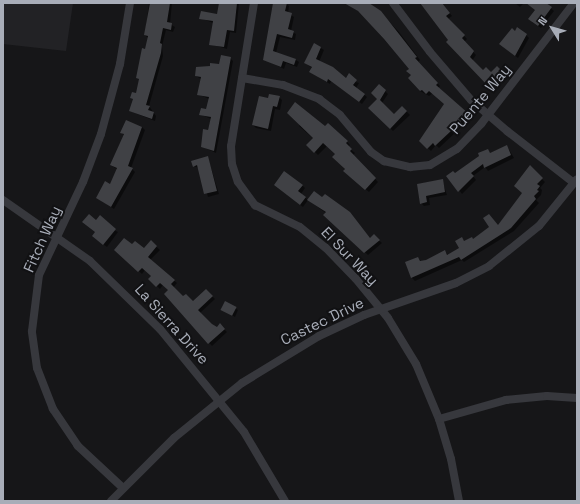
<!DOCTYPE html>
<style>
body{margin:0}
#map{position:relative;width:580px;height:504px;overflow:hidden;background:#161618;font-family:"Space Grotesk",sans-serif}
div>[style]{position:absolute}
.built>*{inset:0;background:#222225}
.shadow>*{inset:0;background:#0007}
.building>*{inset:0;background:#404145;transform-origin:0 0}
.minor>*{height:8px;margin:-4px;padding:0 4px;transform-origin:4px;border-radius:4px;background:#37383d}
span{translate:-50% -50%;white-space:nowrap;text-align:center;line-height:1.15;-webkit-text-stroke:4px #111113;paint-order:stroke}
.street-label{font-size:15px;color:#a8adb8}
.frame{position:absolute;inset:0;border:4px solid #a8adb8;pointer-events:none}
.north{position:absolute;left:532px;top:8px;width:40px;height:40px;-webkit-text-stroke:3px #111113;paint-order:stroke;rotate:307deg;font-size:11px;font-weight:700;line-height:16px;text-align:center;color:#a8adb8}
.north::after{content:'';display:block;margin:auto;width:14px;height:18px;background:#a8adb8;clip-path:polygon(50% 0,100% 100%,50% 72%,0 100%)}
</style>
<div id="map">
<div class="built">
<i style="clip-path:polygon(3px 3px,73px 3px,66px 51px,3px 44px)"></i>
</div>
<div class="shadow">
<i style="clip-path:polygon(149px 3px,172px 3px,170px 24px,175px 27px,173px 32px,166px 30px,162px 46px,163px 56px,149px 106px,156px 116px,155px 121px,130px 111px,134px 100px,131px 98px,137px 94px,140px 80px,137px 78px,146px 50px,148px 38px,145px 35px)"></i>
<i style="clip-path:polygon(221px 3px,239px 3px,236px 33px,230px 32px,227px 49px,210px 44px,213px 23px,201px 18px,217px 15px)"></i>
<i style="clip-path:polygon(275px 3px,285px 3px,289px 6px,288px 13px,294px 17px,291px 31px,296px 34px,295px 40px,280px 37px,276px 53px,296px 60px,299px 62px,297px 67px,286px 63px,284px 69px,264px 59px)"></i>
<i style="clip-path:polygon(347px 3px,367px 3px,380px 12px,399px 32px,420px 60px,418px 62px,440px 86px,438px 88px,471px 118px,439px 148px,436px 145px,431px 151px,420px 141px,445px 104px,433px 93px,429px 96px,420px 91px,410px 69px,361px 13px)"></i>
<i style="clip-path:polygon(420px 3px,442px 3px,452px 16px,448px 19px,467px 39px,464px 42px,476px 55px,472px 61px,483px 71px,491px 74px,497px 68px,505px 75px,492px 88px,448px 42px,450px 40px)"></i>
<i style="clip-path:polygon(515px 3px,524px 3px,520px 7px)"></i>
<i style="clip-path:polygon(526px 3px,545px 3px,554px 11px,541px 28px,532px 22px,536px 10px)"></i>
<i style="clip-path:polygon(526px 35px,529px 38px,518px 58px,504px 47px)"></i>
<i style="clip-path:polygon(321px 48px,324px 50px,319px 62px,346px 79px,359px 83px,356px 88px,367px 97px,362px 104px,331px 81px,330px 84px,310px 72px,312px 68px,305px 63px)"></i>
<i style="clip-path:polygon(230px 58px,233px 61px,216px 153px,203px 147px,211px 119px,200px 114px,207px 110px,209px 99px,198px 94px,201px 79px,196px 76px)"></i>
<i style="clip-path:polygon(379px 85px,388px 94px,382px 103px,394px 115px,402px 107px,410px 115px,393px 131px,369px 108px,378px 99px)"></i>
<i style="clip-path:polygon(279px 97px,282px 100px,280px 110px,275px 109px,271px 131px,256px 128px,253px 125px,269px 99px)"></i>
<i style="clip-path:polygon(301px 124px,325px 128px,339px 133px,350px 145px,348px 147px,355px 153px,353px 155px,378px 182px,369px 192px,347px 174px,336px 154px,327px 146px,318px 155px,308px 145px,314px 139px,299px 126px)"></i>
<i style="clip-path:polygon(142px 127px,145px 130px,131px 168px,135px 172px,114px 209px,97px 198px,110px 185px,118px 170px,111px 165px,124px 135px,121px 132px)"></i>
<i style="clip-path:polygon(507px 146px,514px 158px,488px 171px,485px 167px,473px 176px,476px 180px,462px 194px,448px 176px,455px 175px,487px 150px,490px 153px)"></i>
<i style="clip-path:polygon(208px 158px,219px 194px,208px 197px,199px 168px,193px 166px)"></i>
<i style="clip-path:polygon(530px 167px,545px 182px,540px 188px,542px 190px,541px 195px,536px 200px,539px 203px,514px 231px,464px 262px,462px 260px,415px 281px,412px 278px,418px 258px,421px 261px,426px 261px,445px 251px,448px 255px,460px 248px,461px 238px,464px 241px,474px 240px,498px 226px,523px 193px)"></i>
<i style="clip-path:polygon(442px 180px,447px 195px,429px 198px,430px 205px,424px 206px,421px 203px,418px 184px)"></i>
<i style="clip-path:polygon(302px 185px,305px 188px,301px 194px,308px 200px,371px 239px,374px 236px,382px 243px,368px 255px,325px 215px,326px 213px,308px 200px,303px 207px,278px 188px)"></i>
<i style="clip-path:polygon(96px 222px,118px 232px,107px 247px,96px 239px)"></i>
<i style="clip-path:polygon(151px 242px,160px 250px,150px 260px,177px 283px,173px 288px,183px 298px,193px 302px,206px 290px,215px 299px,200px 313px,212px 325px,217px 328px,220px 325px,227px 332px,212px 346px,166px 294px,169px 290px,163px 285px,160px 289px,150px 279px,152px 276px,145px 270px,142px 274px,116px 250px,132px 245px,144px 250px)"></i>
<i style="clip-path:polygon(226px 303px,238px 310px,235px 317px,224px 311px)"></i>
</div>
<div class="building">
<i style="clip-path:polygon(150px 3px,170px 3px,167px 22px,172px 23px,171px 30px,163px 28px,160px 43px,162px 44px,161px 53px,146px 105px,150px 106px,148px 110px,154px 112px,152px 119px,129px 111px,133px 99px,130px 98px,132px 92px,136px 93px,139px 79px,136px 78px,142px 48px,145px 49px,148px 36px,144px 35px)"></i>
<i style="clip-path:polygon(219px 3px,237px 3px,234px 31px,227px 30px,224px 47px,209px 45px,213px 21px,199px 19px,201px 11px,217px 14px)"></i>
<i style="clip-path:polygon(273px 3px,287px 3px,285px 11px,292px 13px,288px 29px,294px 31px,292px 38px,277px 34px,273px 51px,296px 59px,294px 65px,283px 61px,281px 67px,263px 60px)"></i>
<i style="clip-path:polygon(344px 3px,369px 3px,381px 11px,417px 57px,415px 58px,438px 83px,436px 85px,469px 114px,435px 146px,433px 143px,427px 149px,419px 141px,444px 104px,429px 91px,426px 94px,422px 90px,420px 91px,408px 78px,411px 75px,406px 71px,409px 69px,384px 39px,358px 11px)"></i>
<i style="clip-path:polygon(420px 3px,442px 3px,450px 13px,446px 16px,465px 35px,462px 38px,474px 51px,470px 57px,483px 70px,486px 67px,491px 72px,497px 66px,503px 72px,488px 86px,446px 42px,448px 40px)"></i>
<i style="clip-path:polygon(526px 3px,546px 3px,552px 7px,538px 26px,528px 19px,535px 10px)"></i>
<i style="clip-path:polygon(517px 27px,527px 34px,515px 56px,499px 44px,512px 28px,515px 31px)"></i>
<i style="clip-path:polygon(314px 43px,321px 47px,316px 59px,333px 67px,346px 78px,349px 73px,357px 80px,353px 85px,365px 94px,359px 102px,328px 79px,327px 82px,309px 72px,312px 67px,304px 63px)"></i>
<i style="clip-path:polygon(221px 55px,231px 57px,214px 151px,201px 147px,203px 129px,208px 130px,211px 117px,199px 115px,201px 108px,206px 109px,209px 97px,197px 95px,201px 77px,195px 76px,196px 67px,210px 66px,210px 63px,219px 64px)"></i>
<i style="clip-path:polygon(379px 84px,386px 90px,380px 100px,394px 114px,402px 106px,407px 111px,390px 129px,368px 108px,377px 99px,371px 93px)"></i>
<i style="clip-path:polygon(269px 94px,280px 96px,277px 107px,273px 106px,268px 129px,252px 125px,259px 96px,268px 98px)"></i>
<i style="clip-path:polygon(295px 102px,325px 126px,328px 123px,348px 141px,346px 143px,352px 149px,350px 151px,376px 178px,365px 190px,343px 171px,345px 169px,332px 157px,335px 154px,323px 143px,314px 153px,306px 145px,313px 138px,287px 113px)"></i>
<i style="clip-path:polygon(126px 120px,142px 127px,128px 166px,133px 168px,111px 207px,96px 198px,105px 181px,110px 184px,117px 168px,110px 165px,124px 134px,120px 133px)"></i>
<i style="clip-path:polygon(507px 145px,511px 155px,484px 168px,483px 164px,471px 173px,474px 176px,458px 192px,446px 176px,453px 171px,455px 173px,479px 156px,478px 153px,488px 149px,490px 153px)"></i>
<i style="clip-path:polygon(208px 156px,217px 191px,204px 194px,197px 165px,193px 167px,191px 161px)"></i>
<i style="clip-path:polygon(530px 165px,543px 178px,537px 184px,540px 186px,537px 190px,539px 191px,534px 196px,536px 199px,511px 228px,461px 260px,459px 257px,411px 278px,405px 262px,418px 257px,420px 261px,426px 260px,445px 250px,447px 255px,459px 248px,455px 241px,462px 237px,464px 241px,472px 237px,473px 239px,489px 227px,483px 218px,489px 214px,498px 225px,522px 193px,514px 186px)"></i>
<i style="clip-path:polygon(284px 171px,303px 185px,298px 191px,306px 197px,300px 205px,274px 185px)"></i>
<i style="clip-path:polygon(443px 179px,445px 192px,426px 196px,427px 202px,420px 204px,417px 184px)"></i>
<i style="clip-path:polygon(314px 191px,322px 197px,325px 194px,350px 212px,370px 238px,374px 234px,380px 240px,364px 253px,323px 215px,326px 212px,307px 200px)"></i>
<i style="clip-path:polygon(89px 214px,96px 220px,100px 215px,116px 229px,103px 245px,92px 236px,95px 232px,82px 222px)"></i>
<i style="clip-path:polygon(124px 238px,132px 244px,135px 241px,144px 248px,151px 240px,157px 246px,148px 257px,175px 280px,171px 284px,183px 296px,186px 294px,193px 301px,206px 289px,213px 296px,198px 310px,212px 324px,217px 327px,220px 323px,225px 329px,208px 344px,164px 294px,168px 290px,160px 283px,156px 287px,148px 279px,151px 276px,142px 268px,138px 272px,114px 250px)"></i>
<i style="left:225px;top:301px;width:13px;height:10px;rotate:27deg"></i>
</div>
<div class="minor">
<i style="left:254px;top:3px;width:145px;rotate:99.1deg"></i>
<i style="left:231px;top:146px;width:18px;rotate:87deg"></i>
<i style="left:232px;top:164px;width:19px;rotate:72deg"></i>
<i style="left:238px;top:182px;width:29px;rotate:54deg"></i>
<i style="left:255px;top:205px;width:50px;rotate:26.1deg"></i>
<i style="left:300px;top:227px;width:33px;rotate:39deg"></i>
<i style="left:326px;top:248px;width:43px;rotate:45.9deg"></i>
<i style="left:356px;top:279px;width:50px;rotate:50.6deg"></i>
<i style="left:388px;top:318px;width:54px;rotate:58.7deg"></i>
<i style="left:416px;top:364px;width:60px;rotate:67.3deg"></i>
<i style="left:439px;top:419px;width:42px;rotate:73.3deg"></i>
<i style="left:451px;top:459px;width:43px;rotate:79.2deg"></i>
<i style="left:393px;top:3px;width:61px;rotate:52.9deg"></i>
<i style="left:430px;top:52px;width:63px;rotate:49.5deg"></i>
<i style="left:471px;top:100px;width:48px;rotate:40.7deg"></i>
<i style="left:507px;top:131px;width:85px;rotate:37.8deg"></i>
<i style="left:242px;top:78px;width:42px;rotate:9.7deg"></i>
<i style="left:283px;top:85px;width:39px;rotate:21deg"></i>
<i style="left:319px;top:99px;width:26px;rotate:37deg"></i>
<i style="left:340px;top:115px;width:48px;rotate:50deg"></i>
<i style="left:371px;top:152px;width:16px;rotate:35deg"></i>
<i style="left:384px;top:161px;width:27px;rotate:13deg"></i>
<i style="left:410px;top:167px;width:20px;rotate:-6deg"></i>
<i style="left:430px;top:165px;width:31px;rotate:-31deg"></i>
<i style="left:457px;top:149px;width:35px;rotate:-46deg"></i>
<i style="left:481px;top:124px;width:153px;rotate:-52.5deg"></i>
<i style="left:3px;top:200px;width:106px;rotate:35deg"></i>
<i style="left:90px;top:261px;width:98px;rotate:44.2deg"></i>
<i style="left:160px;top:329px;width:133px;rotate:50.8deg"></i>
<i style="left:244px;top:432px;width:80px;rotate:59.3deg"></i>
<i style="left:439px;top:419px;width:70px;rotate:-15.8deg"></i>
<i style="left:506px;top:400px;width:41px;rotate:-5.6deg"></i>
<i style="left:547px;top:396px;width:30px;rotate:4deg"></i>
<i style="left:123px;top:488px;width:62px;rotate:-137deg"></i>
<i style="left:78px;top:446px;width:45px;rotate:-124deg"></i>
<i style="left:53px;top:409px;width:44px;rotate:-111.3deg"></i>
<i style="left:37px;top:368px;width:37px;rotate:-98deg"></i>
<i style="left:32px;top:331px;width:56px;rotate:-82.9deg"></i>
<i style="left:39px;top:275px;width:103px;rotate:-64.7deg"></i>
<i style="left:83px;top:182px;width:51px;rotate:-69.4deg"></i>
<i style="left:101px;top:134px;width:73px;rotate:-74.8deg"></i>
<i style="left:120px;top:64px;width:62px;rotate:-80.7deg"></i>
<i style="left:111px;top:501px;width:89px;rotate:-45deg"></i>
<i style="left:174px;top:438px;width:87px;rotate:-39deg"></i>
<i style="left:242px;top:383px;width:90px;rotate:-31.4deg"></i>
<i style="left:319px;top:336px;width:50px;rotate:-25deg"></i>
<i style="left:364px;top:315px;width:97px;rotate:-19.2deg"></i>
<i style="left:456px;top:283px;width:37px;rotate:-27deg"></i>
<i style="left:489px;top:266px;width:64px;rotate:-38.7deg"></i>
<i style="left:539px;top:226px;width:60px;rotate:-51deg"></i>
</div>
<div class="street-label">
<span style="left:480px;top:99px;rotate:-50deg">Puente Way</span>
<span style="left:42px;top:239px;rotate:-66deg">Fitch Way</span>
<span style="left:350px;top:256px;rotate:46deg">El Sur Way</span>
<span style="left:322px;top:321px;rotate:-26deg">Castec Drive</span>
<span style="left:172px;top:324px;rotate:48deg">La Sierra Drive</span>
</div>
<div class="frame"></div>
<div class="north">N</div>
</div>
